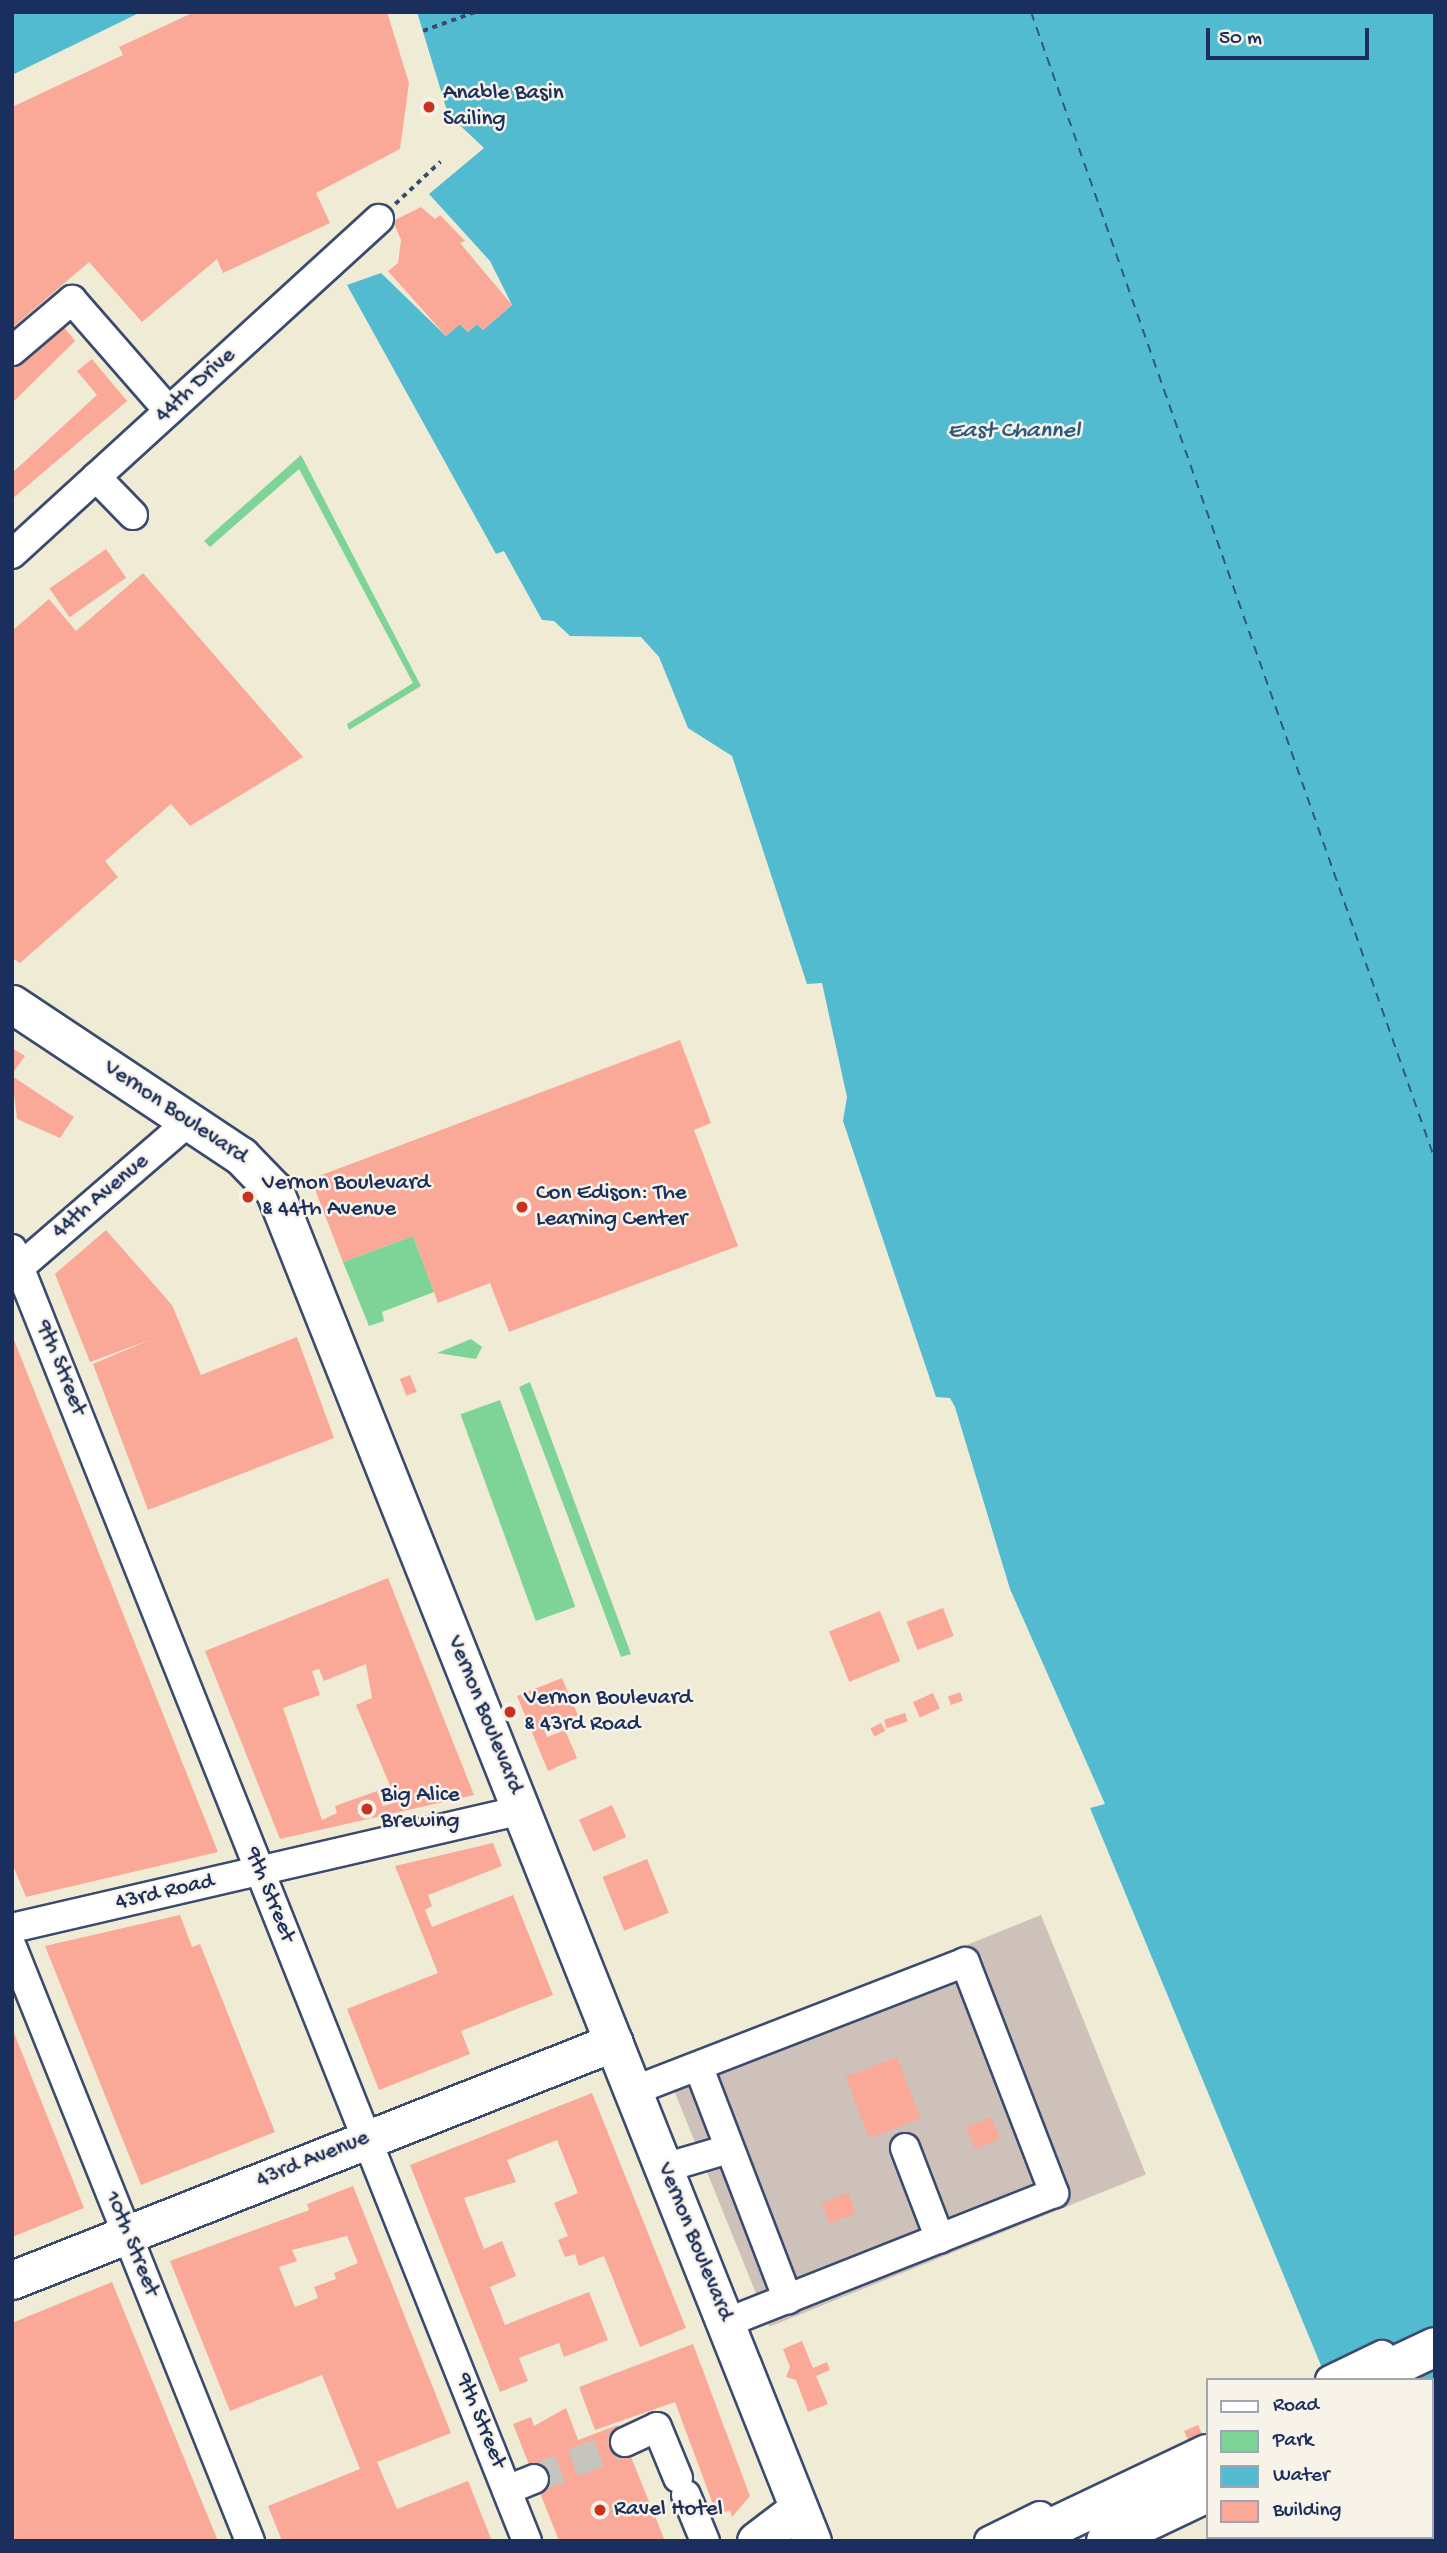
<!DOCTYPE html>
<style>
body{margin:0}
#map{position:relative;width:1447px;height:2553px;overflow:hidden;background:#f0ebd5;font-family:"Gochi Hand",sans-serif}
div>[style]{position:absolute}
.industrial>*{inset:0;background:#cec1b9;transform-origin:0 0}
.green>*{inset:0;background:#7ed396;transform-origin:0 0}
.water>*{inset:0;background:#52bbcf}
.ferry>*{height:2px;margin-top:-1px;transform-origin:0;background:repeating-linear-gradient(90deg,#2c5980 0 9px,transparent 0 16px)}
.building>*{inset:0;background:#faa898;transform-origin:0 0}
.minor-tunnel>*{height:28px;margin-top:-14px;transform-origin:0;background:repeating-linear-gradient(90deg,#c5c5bd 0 28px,transparent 0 42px)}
.path>*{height:3.5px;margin-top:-1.75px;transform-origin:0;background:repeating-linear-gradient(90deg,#3b4b70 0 5px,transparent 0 10px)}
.roads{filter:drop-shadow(2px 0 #3b4b70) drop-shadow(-2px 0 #3b4b70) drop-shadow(0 2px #3b4b70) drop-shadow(0 -2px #3b4b70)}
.minor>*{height:28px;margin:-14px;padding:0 14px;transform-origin:14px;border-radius:14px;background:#fff}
.major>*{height:37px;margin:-18.5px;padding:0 18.5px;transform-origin:18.5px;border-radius:18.5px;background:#fff}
.highway>*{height:38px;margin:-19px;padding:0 19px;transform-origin:19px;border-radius:19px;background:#fff}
.dots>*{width:19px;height:19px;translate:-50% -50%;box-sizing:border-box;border:4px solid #f7f3e8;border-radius:50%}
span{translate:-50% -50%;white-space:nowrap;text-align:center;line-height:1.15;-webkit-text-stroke:5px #f7f3e8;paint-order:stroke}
.poi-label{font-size:23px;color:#1b2f5e}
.left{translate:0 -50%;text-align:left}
.street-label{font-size:23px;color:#1b2f5e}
.water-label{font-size:24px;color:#2c5980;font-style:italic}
.frame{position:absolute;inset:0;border:14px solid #1b2f5e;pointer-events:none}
.legend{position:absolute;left:1206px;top:2378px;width:228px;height:161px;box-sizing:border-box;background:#f7f3e8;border:2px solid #9fa5b1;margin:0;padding:9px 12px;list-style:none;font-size:21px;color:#1b2f5e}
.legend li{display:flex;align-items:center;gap:14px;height:35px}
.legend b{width:35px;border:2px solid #9fa5b1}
.scale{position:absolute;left:1206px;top:28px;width:163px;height:32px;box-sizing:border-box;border:4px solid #1b2f5e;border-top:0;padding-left:9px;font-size:21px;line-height:24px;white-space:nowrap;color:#1b2f5e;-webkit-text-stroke:5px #f7f3e8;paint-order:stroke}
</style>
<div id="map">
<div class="industrial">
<i style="left:1041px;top:1915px;width:280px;height:406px;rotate:68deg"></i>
</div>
<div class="green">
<i style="clip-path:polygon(301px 455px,421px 686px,349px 730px,347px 724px,413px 683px,299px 469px,210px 547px,204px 541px)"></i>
<i style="clip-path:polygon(413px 1236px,434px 1292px,382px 1312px,384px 1321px,369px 1326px,343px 1262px)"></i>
<i style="clip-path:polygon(471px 1339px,482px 1347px,476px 1359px,437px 1353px)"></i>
<i style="clip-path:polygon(530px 1382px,631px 1654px,621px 1657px,519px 1387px)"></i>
<i style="left:500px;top:1400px;width:220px;height:42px;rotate:70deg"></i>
<i style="left:1232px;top:2537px;width:135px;height:8px"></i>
</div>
<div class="water">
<i style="clip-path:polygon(12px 12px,141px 12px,12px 75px)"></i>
<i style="clip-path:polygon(417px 12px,1435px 12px,1435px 2541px,1394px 2537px,1431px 2537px,1431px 2380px,1327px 2380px,1090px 1808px,1105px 1804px,1010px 1589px,955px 1407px,950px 1398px,936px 1397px,843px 1121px,847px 1097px,822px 983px,807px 984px,732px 756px,688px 728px,659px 657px,641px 637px,570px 636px,554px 621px,542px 620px,504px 551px,496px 554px,347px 285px,381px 273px,446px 336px,460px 324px,468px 332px,477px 324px,483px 330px,512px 305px,490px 261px,429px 194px,484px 148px,448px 114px)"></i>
</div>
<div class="ferry">
<i style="left:1031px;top:12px;width:1217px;rotate:70.61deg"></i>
</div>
<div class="building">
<i style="clip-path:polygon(387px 12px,409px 83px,400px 149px,316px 193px,330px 223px,223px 273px,217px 259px,142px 322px,89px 262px,12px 328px,12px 107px,123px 55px,119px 47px,190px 14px)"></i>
<i style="clip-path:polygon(421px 207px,435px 219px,440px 215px,465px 241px,460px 243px,512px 305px,483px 330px,477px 324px,468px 332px,460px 324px,446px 336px,388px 271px,398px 263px,401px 240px,393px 221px)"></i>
<i style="clip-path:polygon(63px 326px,75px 341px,12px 403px,12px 369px)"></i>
<i style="clip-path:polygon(92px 359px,127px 401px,12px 499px,12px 473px,97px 395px,77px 371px)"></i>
<i style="left:106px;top:549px;width:35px;height:69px;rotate:55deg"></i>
<i style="clip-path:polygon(143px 573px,303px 757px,190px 826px,171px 804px,105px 861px,118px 877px,20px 963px,12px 958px,12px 631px,49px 599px,76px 631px)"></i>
<i style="clip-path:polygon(680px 1040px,711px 1123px,694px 1130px,738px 1246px,509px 1332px,490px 1283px,438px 1303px,413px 1236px,343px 1262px,311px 1179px)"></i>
<i style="clip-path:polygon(12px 1048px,25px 1056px,12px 1074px)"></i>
<i style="clip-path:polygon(12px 1076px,74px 1117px,60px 1138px,17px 1119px)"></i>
<i style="clip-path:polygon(106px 1230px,172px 1305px,201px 1375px,297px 1337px,334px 1438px,148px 1510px,93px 1364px,152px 1339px,90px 1362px,55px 1274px)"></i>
<i style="clip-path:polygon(12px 1335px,218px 1852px,26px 1897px,12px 1863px)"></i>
<i style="left:410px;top:1375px;width:18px;height:11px;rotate:68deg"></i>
<i style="clip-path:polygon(evenodd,388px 1578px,474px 1795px,280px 1839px,205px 1651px,388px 1578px,366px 1664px,372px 1698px,356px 1705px,397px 1802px,383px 1806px,377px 1791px,335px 1806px,337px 1813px,322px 1820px,283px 1708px,320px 1695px,312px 1671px,319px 1669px,324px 1681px,366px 1664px)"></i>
<i style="left:943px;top:1608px;width:30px;height:39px;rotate:69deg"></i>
<i style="left:880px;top:1611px;width:54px;height:55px;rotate:68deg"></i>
<i style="clip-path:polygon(562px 1678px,578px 1715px,544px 1729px,547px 1737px,565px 1730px,577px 1758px,548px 1771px,517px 1696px)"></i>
<i style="left:960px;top:1692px;width:9px;height:13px;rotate:69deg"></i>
<i style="left:933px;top:1693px;width:17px;height:22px;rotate:66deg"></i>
<i style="left:905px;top:1713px;width:9px;height:22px;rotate:72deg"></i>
<i style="left:881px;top:1723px;width:9px;height:12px;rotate:63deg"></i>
<i style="left:612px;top:1805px;width:35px;height:36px;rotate:66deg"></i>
<i style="clip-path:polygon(493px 1843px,502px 1866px,428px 1895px,432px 1906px,425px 1910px,432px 1927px,513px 1895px,553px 1995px,461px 2031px,470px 2054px,379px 2090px,347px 2009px,438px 1973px,395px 1866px)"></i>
<i style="left:647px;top:1859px;width:58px;height:48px;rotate:68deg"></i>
<i style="clip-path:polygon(180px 1915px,192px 1947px,200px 1944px,275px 2132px,141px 2185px,45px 1946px)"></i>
<i style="clip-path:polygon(12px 2028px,84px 2208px,12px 2237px)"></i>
<i style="left:897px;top:2057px;width:66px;height:55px;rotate:69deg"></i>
<i style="clip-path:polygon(592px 2093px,686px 2328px,640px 2347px,604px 2256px,579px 2266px,575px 2254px,565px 2257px,558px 2240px,568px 2236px,554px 2203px,578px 2193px,557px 2140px,507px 2160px,516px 2182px,464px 2198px,484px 2249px,502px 2241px,516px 2276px,490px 2287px,505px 2325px,589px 2292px,608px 2340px,564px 2357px,559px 2343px,519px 2358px,528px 2381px,500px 2392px,410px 2165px)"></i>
<i style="left:991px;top:2117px;width:23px;height:27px;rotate:67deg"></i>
<i style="clip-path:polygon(evenodd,353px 2186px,451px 2433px,377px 2462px,397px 2509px,468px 2481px,492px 2541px,282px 2541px,268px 2506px,360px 2469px,322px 2375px,230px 2411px,170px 2261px,309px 2210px,307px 2204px,353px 2186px,347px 2236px,358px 2263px,334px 2273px,336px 2279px,314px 2287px,318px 2298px,295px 2307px,279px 2267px,297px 2261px,292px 2250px,347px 2236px)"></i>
<i style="left:848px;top:2193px;width:22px;height:28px;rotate:69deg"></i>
<i style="clip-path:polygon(112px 2282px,211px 2524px,218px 2541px,12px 2541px,12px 2323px)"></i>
<i style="clip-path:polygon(802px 2341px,813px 2368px,827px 2362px,830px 2370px,816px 2376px,828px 2404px,808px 2412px,796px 2380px,786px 2377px,790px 2367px,783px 2349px)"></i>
<i style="clip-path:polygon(693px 2344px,750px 2496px,732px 2517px,730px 2510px,717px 2515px,675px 2402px,595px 2430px,579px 2387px)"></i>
<i style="clip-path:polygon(566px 2408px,578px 2440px,618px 2425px,665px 2541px,559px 2541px,513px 2424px,531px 2417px,534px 2426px)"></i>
<i style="clip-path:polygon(1198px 2425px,1207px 2444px,1207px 2479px,1184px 2431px)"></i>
</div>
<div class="minor-tunnel">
<i style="left:534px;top:2479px;width:98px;rotate:-22.1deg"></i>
</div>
<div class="path">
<i style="left:423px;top:31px;width:55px;rotate:-20.1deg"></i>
<i style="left:395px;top:204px;width:62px;rotate:-43deg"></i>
</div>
<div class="roads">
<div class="minor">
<i style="left:12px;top:351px;width:79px;rotate:-40.4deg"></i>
<i style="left:72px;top:300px;width:147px;rotate:48.9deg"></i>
<i style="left:96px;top:477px;width:53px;rotate:45.8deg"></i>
<i style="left:12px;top:554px;width:497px;rotate:-42.4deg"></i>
<i style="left:12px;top:1249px;width:1391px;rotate:68.27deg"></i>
<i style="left:12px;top:1274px;width:234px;rotate:-40.8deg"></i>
<i style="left:12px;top:1928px;width:523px;rotate:-13.03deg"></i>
<i style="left:12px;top:1947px;width:640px;rotate:68.17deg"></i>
<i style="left:699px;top:2068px;width:248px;rotate:69deg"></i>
<i style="left:633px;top:2091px;width:356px;rotate:-21.2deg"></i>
<i style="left:965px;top:1962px;width:248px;rotate:68.9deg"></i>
<i style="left:1054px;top:2193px;width:353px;rotate:158.4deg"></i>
<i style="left:905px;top:2148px;width:97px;rotate:69deg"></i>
<i style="left:664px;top:2168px;width:68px;rotate:-16.3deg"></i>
<i style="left:1330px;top:2380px;width:58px;rotate:-25.7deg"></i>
<i style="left:625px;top:2442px;width:35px;rotate:-25deg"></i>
<i style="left:657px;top:2427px;width:55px;rotate:67.6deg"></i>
<i style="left:507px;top:2490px;width:29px;rotate:-22deg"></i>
<i style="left:686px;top:2495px;width:50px;rotate:67.6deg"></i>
<i style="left:989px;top:2541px;width:57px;rotate:-26.1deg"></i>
</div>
<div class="major">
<i style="left:12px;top:1004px;width:275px;rotate:33.6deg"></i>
<i style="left:241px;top:1156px;width:47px;rotate:45.9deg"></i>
<i style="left:274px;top:1190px;width:1454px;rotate:68.29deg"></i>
<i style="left:12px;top:2280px;width:647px;rotate:-21.57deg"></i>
<i style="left:756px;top:2541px;width:53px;rotate:-37.3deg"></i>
</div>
<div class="highway">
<i style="left:1365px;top:2380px;width:77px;rotate:-25.2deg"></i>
<i style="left:1431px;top:2401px;width:4px;rotate:-27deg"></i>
<i style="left:1024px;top:2541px;width:203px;rotate:-25.4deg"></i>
<i style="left:1106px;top:2541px;width:112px;rotate:-25.4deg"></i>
</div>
</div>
<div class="dots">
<i style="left:429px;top:107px;background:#c8321e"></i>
<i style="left:248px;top:1197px;background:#c8321e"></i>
<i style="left:522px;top:1207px;background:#c8321e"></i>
<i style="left:510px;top:1712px;background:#c8321e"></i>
<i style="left:367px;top:1809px;background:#c8321e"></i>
<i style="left:600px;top:2510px;background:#c8321e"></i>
</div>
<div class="poi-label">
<span class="left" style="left:443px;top:107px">Anable Basin<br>Sailing</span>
<span class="left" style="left:262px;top:1197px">Vernon Boulevard<br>&amp; 44th Avenue</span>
<span class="left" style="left:536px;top:1207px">Con Edison: The<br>Learning Center</span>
<span class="left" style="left:524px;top:1712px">Vernon Boulevard<br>&amp; 43rd Road</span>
<span class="left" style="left:381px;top:1809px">Big Alice<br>Brewing</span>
<span class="left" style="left:614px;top:2510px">Ravel Hotel</span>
</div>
<div class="street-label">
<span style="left:196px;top:386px;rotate:-42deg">44th Drive</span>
<span style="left:175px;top:1113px;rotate:34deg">Vernon Boulevard</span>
<span style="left:101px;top:1197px;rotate:-40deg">44th Avenue</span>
<span style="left:60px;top:1368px;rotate:68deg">9th Street</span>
<span style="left:484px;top:1715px;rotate:68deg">Vernon Boulevard</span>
<span style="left:165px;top:1893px;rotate:-13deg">43rd Road</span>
<span style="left:269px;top:1895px;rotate:68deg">9th Street</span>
<span style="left:313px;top:2160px;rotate:-22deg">43rd Avenue</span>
<span style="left:694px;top:2242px;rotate:68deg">Vernon Boulevard</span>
<span style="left:131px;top:2244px;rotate:68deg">10th Street</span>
<span style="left:480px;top:2421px;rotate:68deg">9th Street</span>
</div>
<div class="water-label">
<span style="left:1014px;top:432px">East Channel</span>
</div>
<div class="frame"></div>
<ul class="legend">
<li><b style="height:9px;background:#fff"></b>Road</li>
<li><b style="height:19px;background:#7ed396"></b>Park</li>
<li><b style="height:19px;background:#52bbcf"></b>Water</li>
<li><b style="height:19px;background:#faa898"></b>Building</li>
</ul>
<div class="scale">50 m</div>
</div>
